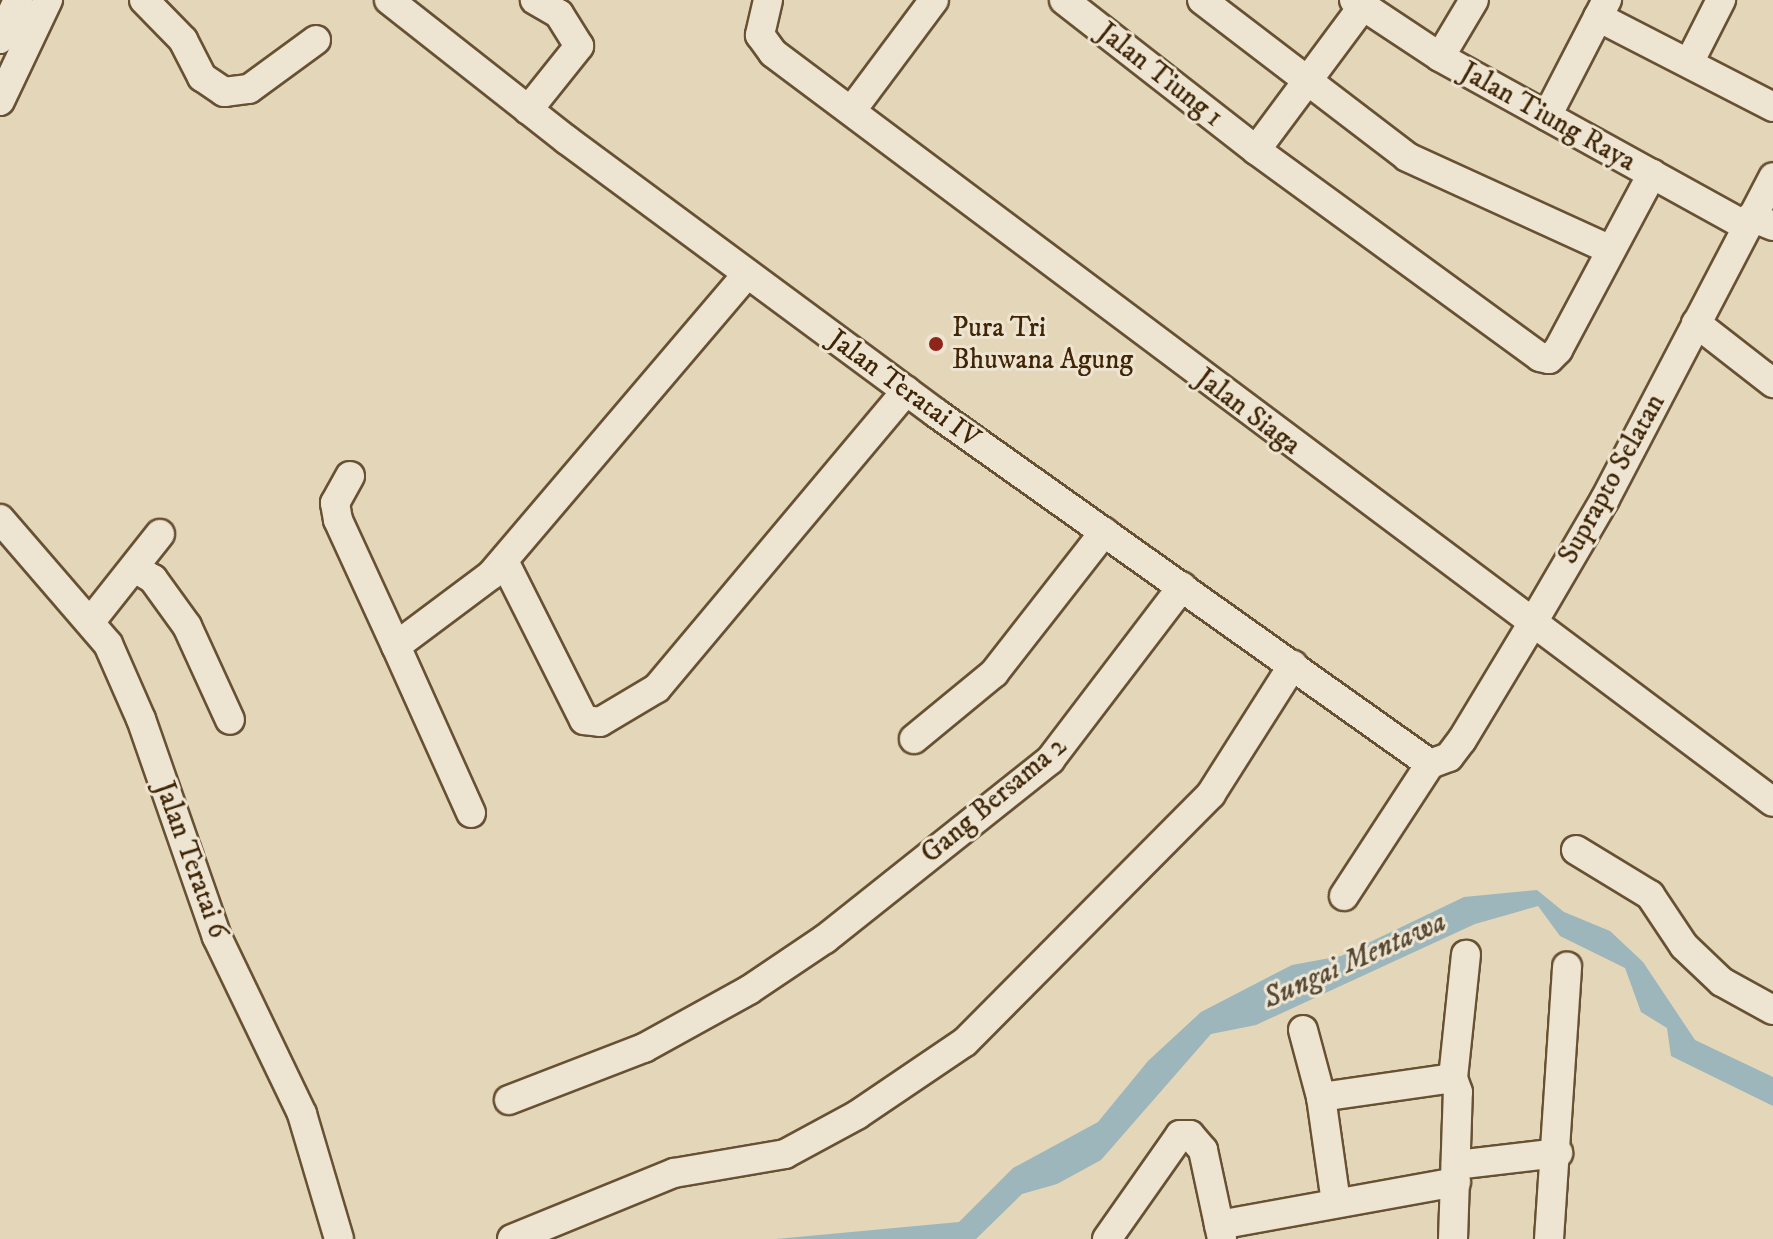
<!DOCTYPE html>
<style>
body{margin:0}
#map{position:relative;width:1773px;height:1239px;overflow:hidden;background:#e4d6b9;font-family:"IM FELL DW Pica",serif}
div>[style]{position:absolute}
.water>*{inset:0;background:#9cb6bb}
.roads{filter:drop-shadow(2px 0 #685133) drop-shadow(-2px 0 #685133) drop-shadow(0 2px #685133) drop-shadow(0 -2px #685133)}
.minor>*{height:28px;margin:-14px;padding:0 14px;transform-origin:14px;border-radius:14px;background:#ede4d2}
.dots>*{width:22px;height:22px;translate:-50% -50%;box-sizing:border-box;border:4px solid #ede4d2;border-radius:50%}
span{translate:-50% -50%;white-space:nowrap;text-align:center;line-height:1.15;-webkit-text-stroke:6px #ede4d2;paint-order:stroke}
.street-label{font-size:28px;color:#3f2506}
.poi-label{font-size:28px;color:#3f2506}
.left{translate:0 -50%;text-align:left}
.water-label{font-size:30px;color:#564933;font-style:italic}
</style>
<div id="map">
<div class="water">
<i style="clip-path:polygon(1537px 890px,1564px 912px,1610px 931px,1643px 962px,1695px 1040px,1773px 1077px,1773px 1106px,1671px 1056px,1667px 1028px,1641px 1012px,1625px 968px,1560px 936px,1538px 906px,1475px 924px,1256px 1025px,1211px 1034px,1101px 1160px,1057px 1184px,1022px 1194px,976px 1239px,776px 1239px,959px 1222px,1013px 1168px,1098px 1122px,1148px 1061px,1201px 1012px,1292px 965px,1341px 956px,1464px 897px)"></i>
</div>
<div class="roads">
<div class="minor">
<i style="left:144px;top:0;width:56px;rotate:45.7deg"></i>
<i style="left:183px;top:40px;width:42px;rotate:62.8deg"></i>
<i style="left:202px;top:77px;width:27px;rotate:34deg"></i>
<i style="left:224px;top:92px;width:25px;rotate:-7deg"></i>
<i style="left:249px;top:89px;width:83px;rotate:-36.2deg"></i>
<i style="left:389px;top:0;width:226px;rotate:38.2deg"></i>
<i style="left:567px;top:140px;width:459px;rotate:36.5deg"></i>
<i style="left:936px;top:413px;width:606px;rotate:35.39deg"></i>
<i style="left:768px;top:0;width:36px;rotate:103deg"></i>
<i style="left:760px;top:35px;width:22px;rotate:54deg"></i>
<i style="left:773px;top:53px;width:1249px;rotate:36.83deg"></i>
<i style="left:1064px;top:0;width:244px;rotate:38deg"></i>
<i style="left:1256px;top:150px;width:351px;rotate:36.1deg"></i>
<i style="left:1540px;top:357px;width:9px;rotate:13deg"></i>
<i style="left:1549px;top:359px;width:13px;rotate:-45deg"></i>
<i style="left:1558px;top:350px;width:200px;rotate:-61.9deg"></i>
<i style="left:1202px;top:0;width:258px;rotate:37.4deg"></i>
<i style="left:1407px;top:157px;width:224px;rotate:24.5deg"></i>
<i style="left:1354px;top:0;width:103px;rotate:33.5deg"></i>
<i style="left:1440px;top:57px;width:350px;rotate:28.9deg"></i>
<i style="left:1598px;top:17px;width:197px;rotate:27.2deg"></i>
<i style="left:0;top:39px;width:43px;rotate:-65.2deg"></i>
<i style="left:1440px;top:57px;width:66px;rotate:-59.2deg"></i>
<i style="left:1689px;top:63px;width:71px;rotate:-63.1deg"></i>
<i style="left:0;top:101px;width:112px;rotate:-64.6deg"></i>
<i style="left:528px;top:110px;width:82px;rotate:-51.4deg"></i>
<i style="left:579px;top:46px;width:38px;rotate:-122deg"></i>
<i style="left:559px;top:14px;width:28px;rotate:-150deg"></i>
<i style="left:852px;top:110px;width:137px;rotate:-53.3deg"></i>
<i style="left:1547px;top:116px;width:131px;rotate:-62.7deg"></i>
<i style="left:1256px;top:150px;width:179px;rotate:-53.4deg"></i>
<i style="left:1751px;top:217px;width:24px;rotate:22deg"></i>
<i style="left:1696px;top:323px;width:98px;rotate:37.9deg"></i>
<i style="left:350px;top:476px;width:31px;rotate:119deg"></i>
<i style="left:335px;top:503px;width:17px;rotate:80deg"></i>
<i style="left:338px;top:520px;width:139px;rotate:65.3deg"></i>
<i style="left:0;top:519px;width:165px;rotate:49.2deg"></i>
<i style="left:108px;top:644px;width:82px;rotate:66.3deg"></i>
<i style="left:141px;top:719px;width:231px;rotate:70.8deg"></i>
<i style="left:217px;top:937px;width:196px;rotate:64.3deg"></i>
<i style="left:302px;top:1114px;width:130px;rotate:73.5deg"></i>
<i style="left:504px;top:561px;width:178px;rotate:63.3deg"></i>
<i style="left:584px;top:720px;width:16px;rotate:7deg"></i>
<i style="left:600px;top:722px;width:66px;rotate:-30.8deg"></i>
<i style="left:657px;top:688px;width:388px;rotate:-50deg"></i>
<i style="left:134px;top:568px;width:22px;rotate:30deg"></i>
<i style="left:153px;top:579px;width:58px;rotate:54.1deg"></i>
<i style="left:187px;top:626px;width:103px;rotate:65.4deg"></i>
<i style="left:91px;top:621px;width:111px;rotate:-51.6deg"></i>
<i style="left:914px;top:739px;width:104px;rotate:-39.5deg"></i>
<i style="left:994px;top:673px;width:179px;rotate:-52deg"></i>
<i style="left:1430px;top:764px;width:20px;rotate:-20deg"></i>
<i style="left:1449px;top:757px;width:21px;rotate:-53deg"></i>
<i style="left:1462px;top:740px;width:135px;rotate:-58.9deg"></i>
<i style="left:1532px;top:624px;width:145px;rotate:-59.7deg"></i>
<i style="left:1605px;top:499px;width:363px;rotate:-62.4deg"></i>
<i style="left:471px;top:813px;width:183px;rotate:-114.2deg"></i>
<i style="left:396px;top:646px;width:119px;rotate:-36.8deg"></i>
<i style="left:491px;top:575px;width:395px;rotate:-49.6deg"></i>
<i style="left:1576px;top:850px;width:87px;rotate:31.3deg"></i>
<i style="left:1650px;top:895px;width:61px;rotate:56.3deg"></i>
<i style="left:1684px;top:946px;width:52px;rotate:43.5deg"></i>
<i style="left:1722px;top:982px;width:58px;rotate:28.8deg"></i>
<i style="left:1344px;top:896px;width:158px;rotate:-56.9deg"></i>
<i style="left:1303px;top:1030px;width:69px;rotate:75deg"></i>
<i style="left:1321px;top:1097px;width:106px;rotate:81.9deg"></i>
<i style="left:1321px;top:1097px;width:133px;rotate:-8.2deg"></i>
<i style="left:509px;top:1100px;width:145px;rotate:-21.1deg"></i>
<i style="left:644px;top:1048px;width:120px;rotate:-28.9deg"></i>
<i style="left:749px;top:990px;width:92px;rotate:-33.9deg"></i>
<i style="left:825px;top:939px;width:288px;rotate:-38.5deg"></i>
<i style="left:1050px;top:760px;width:218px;rotate:-52.7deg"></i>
<i style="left:1456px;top:1165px;width:103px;rotate:-6.7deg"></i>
<i style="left:1219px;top:1225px;width:241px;rotate:-10.3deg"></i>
<i style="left:512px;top:1239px;width:175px;rotate:-22.2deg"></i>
<i style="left:674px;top:1173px;width:113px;rotate:-9.7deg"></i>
<i style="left:785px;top:1154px;width:82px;rotate:-28.4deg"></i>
<i style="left:857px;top:1115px;width:130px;rotate:-34.1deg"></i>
<i style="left:965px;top:1042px;width:349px;rotate:-45.2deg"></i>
<i style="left:1211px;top:794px;width:153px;rotate:-57.6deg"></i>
<i style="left:1107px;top:1239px;width:127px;rotate:-54.9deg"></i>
<i style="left:1180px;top:1135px;width:10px"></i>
<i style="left:1190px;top:1135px;width:20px;rotate:49deg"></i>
<i style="left:1203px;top:1150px;width:91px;rotate:77.9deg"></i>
<i style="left:1453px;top:1239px;width:147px;rotate:-88.1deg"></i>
<i style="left:1458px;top:1092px;width:15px;rotate:-110deg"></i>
<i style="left:1453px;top:1078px;width:124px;rotate:-84deg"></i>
<i style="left:1549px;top:1239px;width:273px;rotate:-86.2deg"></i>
</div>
</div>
<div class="dots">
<i style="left:936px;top:344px;background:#8f2418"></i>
</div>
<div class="street-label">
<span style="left:1160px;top:75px;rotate:38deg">Jalan Tiung 1</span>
<span style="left:1548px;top:117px;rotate:29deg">Jalan Tiung Raya</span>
<span style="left:904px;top:389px;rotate:36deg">Jalan Teratai IV</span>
<span style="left:1248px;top:412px;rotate:37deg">Jalan Siaga</span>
<span style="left:1612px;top:479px;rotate:-61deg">Suprapto Selatan</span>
<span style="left:994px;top:800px;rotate:-40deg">Gang Bersama 2</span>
<span style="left:191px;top:860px;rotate:70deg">Jalan Teratai 6</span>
</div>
<div class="poi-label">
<span class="left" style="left:952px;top:344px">Pura Tri<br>Bhuwana Agung</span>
</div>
<div class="water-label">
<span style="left:1355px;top:961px;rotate:-24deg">Sungai Mentawa</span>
</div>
</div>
